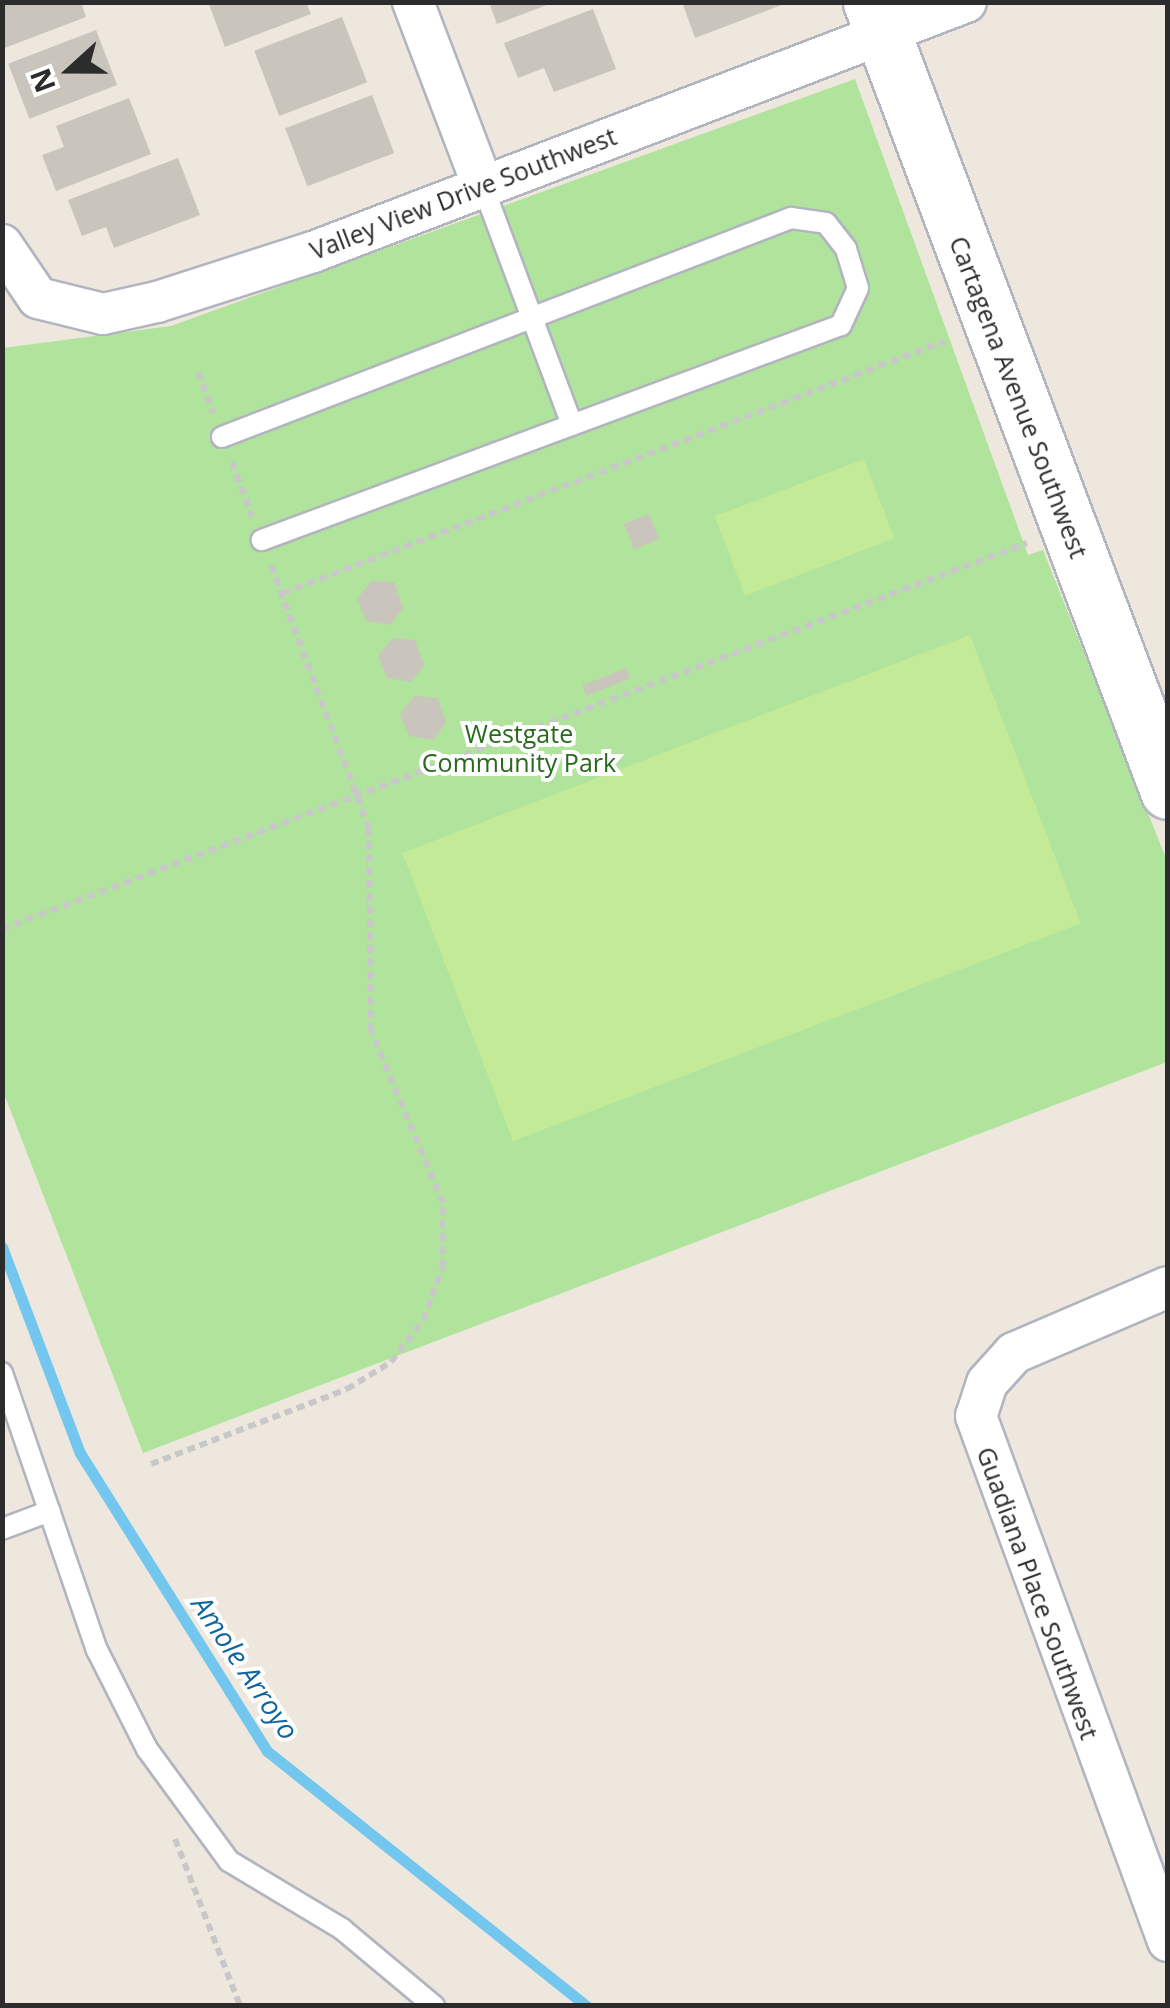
<!DOCTYPE html>
<style>
body{margin:0}
#map{position:relative;width:1170px;height:2008px;overflow:hidden;background:#ede7de;font-family:"Open Sans",sans-serif}
div>[style]{position:absolute}
.green>*{inset:0;background:#b0e39b}
.pitch>*{inset:0;background:#c3ea97;transform-origin:0 0}
.stream>*{height:11px;margin:-5.5px;padding:0 5.5px;transform-origin:5.5px;border-radius:5.5px;background:#73c7ee}
.building>*{inset:0;background:#c9c5bd;transform-origin:0 0}
.path>*{height:6px;margin-top:-3px;transform-origin:0;background:repeating-linear-gradient(90deg,#c8c8c8 0 8px,transparent 0 13px)}
.roads{filter:drop-shadow(2px 0 #b2b4bf) drop-shadow(-2px 0 #b2b4bf) drop-shadow(0 2px #b2b4bf) drop-shadow(0 -2px #b2b4bf)}
.lane>*{height:20px;margin:-10px;padding:0 10px;transform-origin:10px;border-radius:10px;background:#fff}
.street>*{height:40px;margin:-20px;padding:0 20px;transform-origin:20px;border-radius:20px;background:#fff}
.secondary>*{height:55px;margin:-27.5px;padding:0 27.5px;transform-origin:27.5px;border-radius:27.5px;background:#fff}
span{translate:-50% -50%;white-space:nowrap;text-align:center;line-height:1.15;-webkit-text-stroke:8px #fff;paint-order:stroke}
.street-label{font-size:25px;color:#2c2c2c}
.park-label{font-size:25px;color:#28691b}
.water-label{font-size:28px;color:#0f659d;font-style:italic}
.frame{position:absolute;inset:0;border:5px solid #2c2c2c;pointer-events:none}
.north{position:absolute;left:20px;top:20px;width:100px;height:100px;-webkit-text-stroke:8px #fff;paint-order:stroke;rotate:249deg;font-size:28px;font-weight:700;line-height:40px;text-align:center;color:#2c2c2c}
.north::after{content:'';display:block;margin:auto;width:35px;height:45px;background:#2c2c2c;clip-path:polygon(50% 0,100% 100%,50% 72%,0 100%)}
</style>
<div id="map">
<div class="green">
<i style="clip-path:polygon(855px 79px,1028px 555px,1043px 550px,1167px 861px,1167px 1062px,143px 1453px,3px 1091px,3px 348px,171px 326px)"></i>
</div>
<div class="pitch">
<i style="left:864px;top:459px;width:85px;height:160px;rotate:69deg"></i>
<i style="left:970px;top:635px;width:309px;height:608px;rotate:69deg"></i>
</div>
<div class="stream">
<i style="left:2px;top:1247px;width:220px;rotate:69.3deg"></i>
<i style="left:80px;top:1453px;width:352px;rotate:57.9deg"></i>
<i style="left:267px;top:1751px;width:409px;rotate:38.6deg"></i>
</div>
<div class="building">
<i style="clip-path:polygon(2px 2px,81px 2px,86px 17px,2px 49px)"></i>
<i style="clip-path:polygon(208px 2px,306px 2px,311px 14px,225px 47px)"></i>
<i style="clip-path:polygon(489px 2px,552px 2px,552px 3px,497px 24px)"></i>
<i style="clip-path:polygon(682px 2px,787px 2px,787px 3px,695px 38px)"></i>
<i style="clip-path:polygon(593px 9px,616px 69px,554px 92px,544px 68px,518px 78px,504px 43px)"></i>
<i style="left:342px;top:17px;width:70px;height:94px;rotate:69deg"></i>
<i style="left:96px;top:30px;width:59px;height:94px;rotate:69deg"></i>
<i style="left:372px;top:95px;width:62px;height:93px;rotate:69deg"></i>
<i style="clip-path:polygon(129px 98px,151px 154px,56px 191px,42px 155px,64px 147px,56px 126px)"></i>
<i style="clip-path:polygon(178px 158px,200px 215px,114px 248px,106px 227px,82px 236px,68px 200px)"></i>
<i style="left:649px;top:514px;width:27px;height:27px;rotate:68deg"></i>
<i style="clip-path:polygon(371px 581px,394px 582px,403px 608px,390px 625px,366px 621px,357px 599px)"></i>
<i style="clip-path:polygon(392px 638px,415px 640px,424px 665px,411px 682px,387px 678px,378px 656px)"></i>
<i style="left:626px;top:668px;width:11px;height:47px;rotate:68deg"></i>
<i style="clip-path:polygon(414px 696px,438px 698px,446px 723px,433px 740px,409px 736px,400px 714px)"></i>
</div>
<div class="path">
<i style="left:198px;top:372px;width:44px;rotate:69.9deg"></i>
<i style="left:232px;top:462px;width:58px;rotate:69.7deg"></i>
<i style="left:283px;top:593px;width:708px;rotate:-20.84deg"></i>
<i style="left:2px;top:929px;width:1095px;rotate:-20.64deg"></i>
<i style="left:151px;top:1464px;width:210px;rotate:-20.9deg"></i>
<i style="left:347px;top:1389px;width:52px;rotate:-31.5deg"></i>
<i style="left:391px;top:1362px;width:53px;rotate:-52.7deg"></i>
<i style="left:423px;top:1320px;width:57px;rotate:-69.3deg"></i>
<i style="left:443px;top:1267px;width:64px;rotate:-90deg"></i>
<i style="left:443px;top:1203px;width:186px;rotate:-112.7deg"></i>
<i style="left:371px;top:1031px;width:202px;rotate:-90.6deg"></i>
<i style="left:369px;top:829px;width:282px;rotate:-110.4deg"></i>
<i style="left:175px;top:1839px;width:179px;rotate:68.7deg"></i>
</div>
<div class="roads">
<div class="lane">
<i style="left:482px;top:184px;width:257px;rotate:69.5deg"></i>
<i style="left:222px;top:437px;width:610px;rotate:-21.05deg"></i>
<i style="left:791px;top:218px;width:35px;rotate:8deg"></i>
<i style="left:826px;top:223px;width:33px;rotate:52deg"></i>
<i style="left:846px;top:249px;width:41px;rotate:72.9deg"></i>
<i style="left:858px;top:288px;width:41px;rotate:114.7deg"></i>
<i style="left:841px;top:325px;width:618px;rotate:159.63deg"></i>
<i style="left:2px;top:1373px;width:293px;rotate:71.1deg"></i>
<i style="left:97px;top:1650px;width:111px;rotate:63.2deg"></i>
<i style="left:147px;top:1749px;width:139px;rotate:53.8deg"></i>
<i style="left:229px;top:1861px;width:132px;rotate:31deg"></i>
<i style="left:342px;top:1929px;width:120px;rotate:39.9deg"></i>
<i style="left:2px;top:1529px;width:51px;rotate:-20.6deg"></i>
</div>
<div class="street">
<i style="left:413px;top:2px;width:195px;rotate:69.2deg"></i>
<i style="left:2px;top:245px;width:64px;rotate:55.8deg"></i>
<i style="left:38px;top:298px;width:67px;rotate:13.8deg"></i>
<i style="left:103px;top:314px;width:55px;rotate:-12.5deg"></i>
<i style="left:157px;top:302px;width:164px;rotate:-17.8deg"></i>
<i style="left:313px;top:252px;width:699px;rotate:-20.95deg"></i>
<i style="left:1168px;top:1287px;width:168px;rotate:156.8deg"></i>
<i style="left:1014px;top:1353px;width:40px;rotate:132deg"></i>
<i style="left:987px;top:1383px;width:35px;rotate:108deg"></i>
<i style="left:976px;top:1416px;width:559px;rotate:69.91deg"></i>
</div>
<div class="secondary">
<i style="left:871px;top:2px;width:843px;rotate:69.37deg"></i>
</div>
</div>
<div class="street-label">
<span style="left:463px;top:193px;rotate:-21deg">Valley View Drive Southwest</span>
<span style="left:1019px;top:397px;rotate:69deg">Cartagena Avenue Southwest</span>
<span style="left:1038px;top:1593px;rotate:70deg">Guadiana Place Southwest</span>
</div>
<div class="park-label">
<span style="left:519px;top:748px">Westgate<br>Community Park</span>
</div>
<div class="water-label">
<span style="left:246px;top:1667px;rotate:56deg">Amole Arroyo</span>
</div>
<div class="frame"></div>
<div class="north">N</div>
</div>
